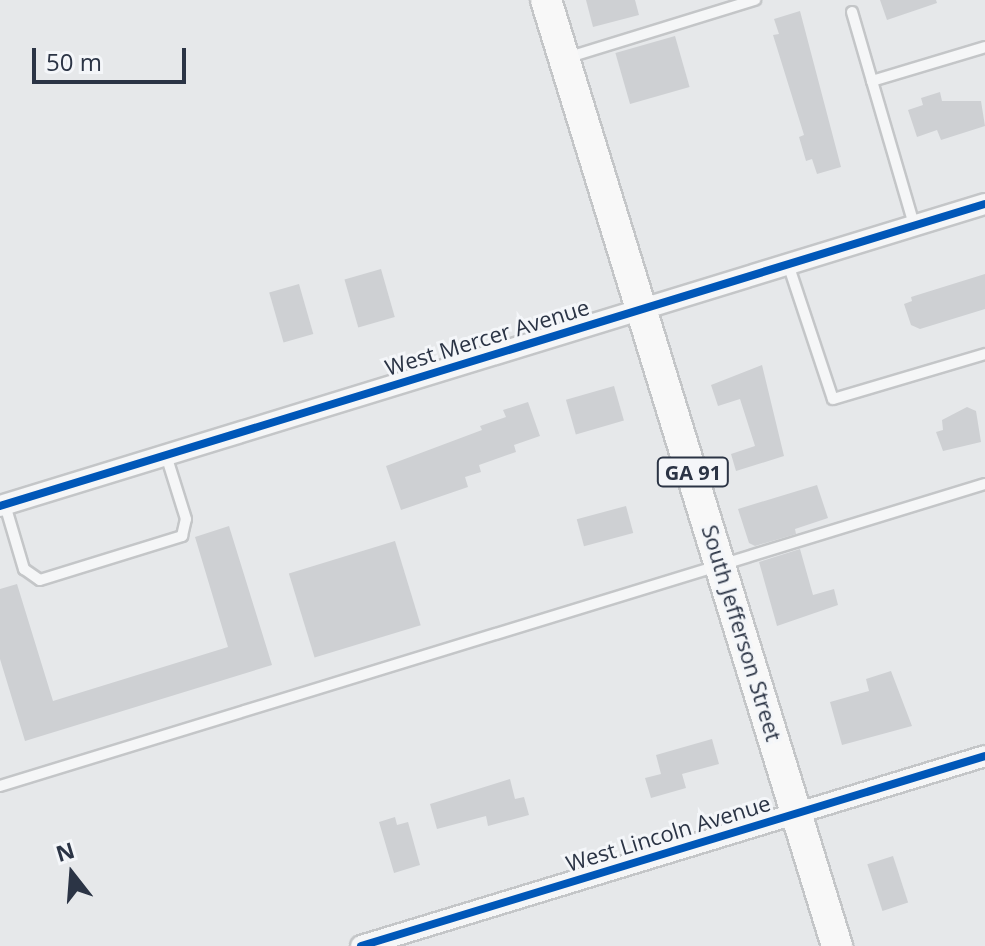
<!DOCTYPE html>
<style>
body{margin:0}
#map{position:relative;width:985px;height:946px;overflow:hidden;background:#e6e8ea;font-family:"Open Sans",sans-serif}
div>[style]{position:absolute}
.building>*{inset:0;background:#ced0d3;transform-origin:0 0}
.roads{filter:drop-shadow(2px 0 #c4c6c8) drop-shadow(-2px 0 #c4c6c8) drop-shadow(0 2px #c4c6c8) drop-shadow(0 -2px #c4c6c8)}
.lane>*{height:10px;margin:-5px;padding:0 5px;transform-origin:5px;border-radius:5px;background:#f5f6f7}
.street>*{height:20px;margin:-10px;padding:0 10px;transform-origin:10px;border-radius:10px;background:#f5f6f7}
.primary>*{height:30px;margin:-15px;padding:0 15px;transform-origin:15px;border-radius:15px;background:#f8f8f8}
.cycleway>*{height:8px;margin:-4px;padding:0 4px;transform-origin:4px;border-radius:4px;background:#0057b8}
span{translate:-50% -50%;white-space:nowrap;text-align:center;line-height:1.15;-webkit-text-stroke:6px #f4f6f9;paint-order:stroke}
.shield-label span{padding:2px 6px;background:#f4f6f9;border:2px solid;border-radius:6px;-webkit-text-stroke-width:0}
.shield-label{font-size:20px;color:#2b3445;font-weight:700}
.street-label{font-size:22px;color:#2b3445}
.north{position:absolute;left:32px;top:834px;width:80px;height:80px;-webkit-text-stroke:6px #f4f6f9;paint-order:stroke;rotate:343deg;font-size:22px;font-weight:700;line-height:32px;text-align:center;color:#2b3445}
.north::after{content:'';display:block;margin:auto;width:28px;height:36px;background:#2b3445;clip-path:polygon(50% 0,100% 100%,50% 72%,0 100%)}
.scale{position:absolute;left:32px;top:48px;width:154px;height:36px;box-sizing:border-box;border:4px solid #2b3445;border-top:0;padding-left:10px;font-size:24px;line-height:28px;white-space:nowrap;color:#2b3445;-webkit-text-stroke:6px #f4f6f9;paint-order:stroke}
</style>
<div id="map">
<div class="building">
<i style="clip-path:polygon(586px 0,635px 0,639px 15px,593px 27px)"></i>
<i style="clip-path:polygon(880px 0,936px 0,937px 3px,887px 20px)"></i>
<i style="clip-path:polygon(800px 11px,841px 167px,817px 174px,812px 159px,806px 161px,799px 137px,804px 135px,773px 35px,779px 34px,774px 19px)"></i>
<i style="left:675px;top:36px;width:53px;height:62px;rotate:74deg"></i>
<i style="clip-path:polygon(940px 92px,942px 101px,981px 101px,985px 126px,941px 140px,937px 130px,917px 137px,908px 110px,923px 105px,921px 98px)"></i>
<i style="left:381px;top:269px;width:50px;height:38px;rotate:74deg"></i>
<i style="clip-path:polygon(985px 274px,985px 309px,920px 329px,911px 325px,904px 304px,912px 301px,911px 297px)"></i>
<i style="left:299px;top:284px;width:52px;height:31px;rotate:74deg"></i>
<i style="clip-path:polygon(762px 365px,784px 456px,736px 471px,731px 454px,755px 446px,740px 399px,718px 406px,711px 385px)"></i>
<i style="left:614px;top:386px;width:36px;height:50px;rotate:74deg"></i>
<i style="clip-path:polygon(528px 402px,540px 436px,514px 445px,516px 452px,479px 465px,481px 472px,465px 477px,468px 487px,401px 510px,386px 466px,482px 430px,480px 426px,506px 417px,503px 410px)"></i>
<i style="clip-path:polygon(967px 407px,976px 411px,981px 442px,943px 451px,936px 432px,943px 430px,942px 420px)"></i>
<i style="clip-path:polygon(817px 485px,828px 518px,795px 529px,796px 534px,755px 546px,749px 543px,738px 509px)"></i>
<i style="left:626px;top:506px;width:28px;height:51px;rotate:75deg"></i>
<i style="clip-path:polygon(229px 526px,272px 665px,25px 741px,0 659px,0 589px,17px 584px,53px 701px,228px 647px,195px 537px)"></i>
<i style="left:395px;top:541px;width:88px;height:111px;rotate:73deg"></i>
<i style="clip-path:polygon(800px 549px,813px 595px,834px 589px,838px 605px,777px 626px,759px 562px)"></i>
<i style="clip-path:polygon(891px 671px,912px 726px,842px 745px,830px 702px,869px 691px,866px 679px)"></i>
<i style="clip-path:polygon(712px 739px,719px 764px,682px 774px,686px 788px,651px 798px,645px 778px,661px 774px,656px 755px)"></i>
<i style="clip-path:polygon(510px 779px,515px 799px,524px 797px,529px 815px,488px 826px,486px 816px,437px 829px,430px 804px)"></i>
<i style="clip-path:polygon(395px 817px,397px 825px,408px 822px,420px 865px,394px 873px,379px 822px)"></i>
<i style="left:893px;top:856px;width:49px;height:27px;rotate:72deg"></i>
</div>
<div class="roads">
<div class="lane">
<i style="left:852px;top:12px;width:72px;rotate:73.8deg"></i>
<i style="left:872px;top:81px;width:118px;rotate:-16.7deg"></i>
<i style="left:566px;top:58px;width:198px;rotate:-17.1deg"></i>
<i style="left:872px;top:81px;width:150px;rotate:73.7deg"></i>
<i style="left:788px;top:264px;width:142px;rotate:71.6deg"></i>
<i style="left:833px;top:399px;width:159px;rotate:-16.5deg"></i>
<i style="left:5px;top:505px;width:67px;rotate:73.5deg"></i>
<i style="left:24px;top:569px;width:19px;rotate:35deg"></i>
<i style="left:40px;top:580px;width:149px;rotate:-17.2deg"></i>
<i style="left:182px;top:536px;width:17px;rotate:-77deg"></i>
<i style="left:186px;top:519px;width:67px;rotate:-107.4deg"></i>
<i style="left:0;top:786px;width:1030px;rotate:-17.05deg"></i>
</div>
<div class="street">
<i style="left:0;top:506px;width:1030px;rotate:-17.05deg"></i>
<i style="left:361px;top:946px;width:652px;rotate:-16.93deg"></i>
</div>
<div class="primary">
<i style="left:546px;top:0;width:990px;rotate:72.9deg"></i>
</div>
</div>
<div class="cycleway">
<i style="left:0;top:506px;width:1030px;rotate:-17.05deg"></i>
<i style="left:361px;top:946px;width:652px;rotate:-16.93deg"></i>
</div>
<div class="shield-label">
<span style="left:693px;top:472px">GA 91</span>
</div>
<div class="street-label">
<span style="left:487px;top:337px;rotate:-17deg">West Mercer Avenue</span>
<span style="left:742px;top:633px;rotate:73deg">South Jefferson Street</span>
<span style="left:668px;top:833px;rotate:-17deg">West Lincoln Avenue</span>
</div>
<div class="north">N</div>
<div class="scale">50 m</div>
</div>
